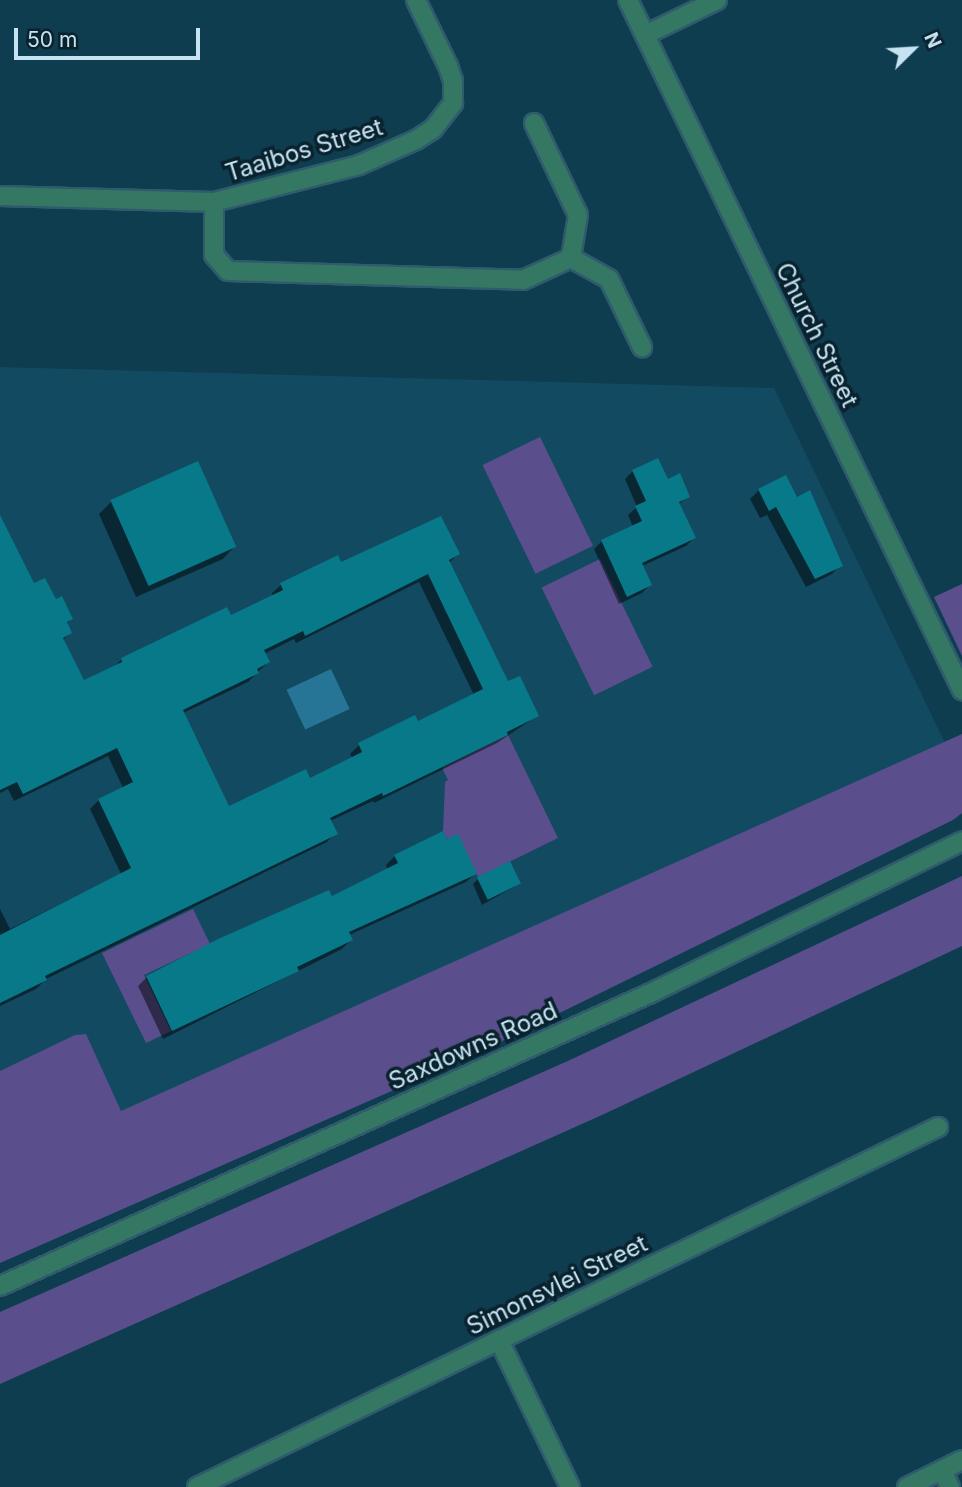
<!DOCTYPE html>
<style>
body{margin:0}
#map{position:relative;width:962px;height:1487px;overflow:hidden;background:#0e3d50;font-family:Inter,sans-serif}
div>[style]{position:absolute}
.built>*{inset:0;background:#124a61}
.green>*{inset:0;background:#5a4f8c;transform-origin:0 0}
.water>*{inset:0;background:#277596;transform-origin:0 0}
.shadow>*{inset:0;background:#0007}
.building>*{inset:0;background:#077988;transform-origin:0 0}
.roads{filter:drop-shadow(2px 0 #2f5b6d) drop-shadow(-2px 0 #2f5b6d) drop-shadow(0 2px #2f5b6d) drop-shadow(0 -2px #2f5b6d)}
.minor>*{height:18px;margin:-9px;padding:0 9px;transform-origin:9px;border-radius:9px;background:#347863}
span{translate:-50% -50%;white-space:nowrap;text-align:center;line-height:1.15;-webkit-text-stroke:7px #09222d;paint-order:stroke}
.street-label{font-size:24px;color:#c6e3f2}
.north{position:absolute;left:878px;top:14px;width:70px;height:70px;-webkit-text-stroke:5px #09222d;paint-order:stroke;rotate:66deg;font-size:19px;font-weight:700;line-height:28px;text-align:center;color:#c6e3f2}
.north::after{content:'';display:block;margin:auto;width:24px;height:32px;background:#c6e3f2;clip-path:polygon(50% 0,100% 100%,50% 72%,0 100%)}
.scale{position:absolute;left:14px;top:28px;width:186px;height:32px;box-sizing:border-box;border:4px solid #c6e3f2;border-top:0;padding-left:9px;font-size:21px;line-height:24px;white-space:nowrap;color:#c6e3f2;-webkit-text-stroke:5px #09222d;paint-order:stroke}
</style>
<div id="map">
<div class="built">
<i style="clip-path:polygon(0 367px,774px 388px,945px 743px,0 1166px)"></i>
</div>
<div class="green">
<i style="left:540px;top:437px;width:121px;height:64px;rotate:64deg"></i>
<i style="left:600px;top:559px;width:120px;height:65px;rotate:64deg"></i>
<i style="clip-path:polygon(962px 584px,962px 656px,934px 597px)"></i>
<i style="clip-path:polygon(962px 734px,962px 813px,953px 820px,478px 1053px,0 1263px,0 1071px,75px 1035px,86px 1034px,121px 1111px)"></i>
<i style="clip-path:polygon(508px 735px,558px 838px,478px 877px,458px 835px,447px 839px,443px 831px,445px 782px,448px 780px,442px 768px)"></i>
<i style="clip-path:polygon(962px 876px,962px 946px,602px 1115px,0 1384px,0 1312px,570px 1060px)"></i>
<i style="clip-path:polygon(193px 909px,210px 944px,144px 975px,171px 1031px,146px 1043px,102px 953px)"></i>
</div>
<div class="water">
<i style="left:331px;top:669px;width:44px;height:49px;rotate:65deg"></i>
</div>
<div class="shadow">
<i style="clip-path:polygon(633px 471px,667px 481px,688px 496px,678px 505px,694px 538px,686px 546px,642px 566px,650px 585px,642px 593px,619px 604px,594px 549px,602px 541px,633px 527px,628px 515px,637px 507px,625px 479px)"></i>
<i style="clip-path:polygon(759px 490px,840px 565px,832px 574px,806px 587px,767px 515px,760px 518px,750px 499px)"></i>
<i style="clip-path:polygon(111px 502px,234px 547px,223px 559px,136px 597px,99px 514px)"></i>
<i style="clip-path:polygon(evenodd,0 518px,33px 586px,55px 601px,71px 619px,66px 624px,70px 633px,63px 640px,83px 683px,113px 668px,122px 659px,230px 618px,273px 597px,272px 593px,281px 585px,337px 557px,340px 564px,458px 554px,449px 563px,507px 684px,537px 716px,497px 743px,374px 803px,373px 801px,330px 821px,335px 833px,327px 842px,46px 979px,36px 989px,0 1006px,0 909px,10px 929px,121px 874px,90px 809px,99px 800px,123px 788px,108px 756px,14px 801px,8px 789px,0 793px,0 518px,419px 582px,474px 695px,417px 723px,415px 717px,359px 745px,350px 754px,353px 759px,310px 780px,229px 808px,183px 713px,248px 682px,268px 662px,264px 654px,294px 639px,296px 643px,419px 582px)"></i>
<i style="clip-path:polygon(447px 842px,475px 874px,466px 882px,349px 935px,351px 940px,342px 949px,163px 1039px,138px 986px,147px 977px,331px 898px,388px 870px,386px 865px,395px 856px)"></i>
<i style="clip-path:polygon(478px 879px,519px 884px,482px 905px,473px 884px)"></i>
</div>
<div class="building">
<i style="clip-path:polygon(658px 458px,668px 479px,680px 473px,690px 497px,679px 502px,696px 538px,642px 563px,652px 585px,627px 597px,601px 540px,642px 521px,635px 506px,646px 501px,632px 470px)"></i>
<i style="left:198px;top:461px;width:94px;height:96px;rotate:66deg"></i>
<i style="clip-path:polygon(786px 475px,797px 497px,810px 490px,843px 566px,815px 579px,776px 507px,769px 511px,758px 489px)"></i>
<i style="clip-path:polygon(evenodd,0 515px,34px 583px,45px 578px,56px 599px,62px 596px,73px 619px,67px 622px,72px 633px,63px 638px,84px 680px,122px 662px,121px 658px,227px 607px,231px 615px,283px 590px,280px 583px,338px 555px,341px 562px,441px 516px,460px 554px,449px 560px,508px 681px,520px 676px,539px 716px,507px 732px,508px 735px,383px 796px,382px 793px,330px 818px,338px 834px,45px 976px,47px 980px,0 1003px,0 935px,131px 868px,98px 799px,133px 782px,117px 748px,23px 794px,17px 782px,0 790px,0 515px,428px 574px,483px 689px,418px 721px,415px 715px,358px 743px,362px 752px,310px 778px,306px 769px,229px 806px,183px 710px,259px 673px,257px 669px,270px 662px,264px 650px,303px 631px,305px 636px,428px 574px)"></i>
<i style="clip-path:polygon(443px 831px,447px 839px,458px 834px,477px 874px,349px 932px,353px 940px,297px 967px,299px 971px,172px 1031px,146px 976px,218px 939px,329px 890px,332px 896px,398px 863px,394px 855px)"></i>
<i style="left:510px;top:861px;width:25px;height:37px;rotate:64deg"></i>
</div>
<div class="roads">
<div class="minor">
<i style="left:628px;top:0;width:767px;rotate:64.17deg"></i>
<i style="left:645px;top:35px;width:80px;rotate:-25.9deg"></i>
<i style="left:0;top:196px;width:214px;rotate:1.6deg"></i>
<i style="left:214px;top:202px;width:150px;rotate:-14.3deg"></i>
<i style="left:359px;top:165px;width:62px;rotate:-23.7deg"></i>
<i style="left:416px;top:140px;width:20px;rotate:-33deg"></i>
<i style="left:433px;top:129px;width:33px;rotate:-52deg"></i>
<i style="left:453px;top:103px;width:22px;rotate:-90deg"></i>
<i style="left:453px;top:81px;width:16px;rotate:-108deg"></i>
<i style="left:448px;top:66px;width:73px;rotate:-115.9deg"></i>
<i style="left:214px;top:202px;width:53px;rotate:90deg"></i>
<i style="left:214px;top:255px;width:21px;rotate:49deg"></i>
<i style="left:228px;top:271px;width:295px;rotate:1.7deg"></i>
<i style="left:523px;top:280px;width:53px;rotate:-24.6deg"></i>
<i style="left:571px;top:258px;width:44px;rotate:-80.8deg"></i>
<i style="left:578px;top:215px;width:102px;rotate:-115.6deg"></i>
<i style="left:571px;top:258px;width:43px;rotate:28.9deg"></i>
<i style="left:609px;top:279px;width:76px;rotate:64.1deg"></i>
<i style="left:0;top:1286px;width:716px;rotate:-24.24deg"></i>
<i style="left:653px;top:992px;width:344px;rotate:-26deg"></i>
<i style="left:499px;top:1340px;width:163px;rotate:64.2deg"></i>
<i style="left:942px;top:1470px;width:19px;rotate:65deg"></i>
<i style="left:197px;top:1487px;width:824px;rotate:-25.91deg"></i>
<i style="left:907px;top:1487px;width:61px;rotate:-26.1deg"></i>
</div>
</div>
<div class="street-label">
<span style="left:304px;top:150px;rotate:-17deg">Taaibos Street</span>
<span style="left:817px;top:335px;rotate:64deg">Church Street</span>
<span style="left:473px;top:1046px;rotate:-24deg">Saxdowns Road</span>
<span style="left:557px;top:1285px;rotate:-26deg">Simonsvlei Street</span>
</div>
<div class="north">N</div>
<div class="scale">50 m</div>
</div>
